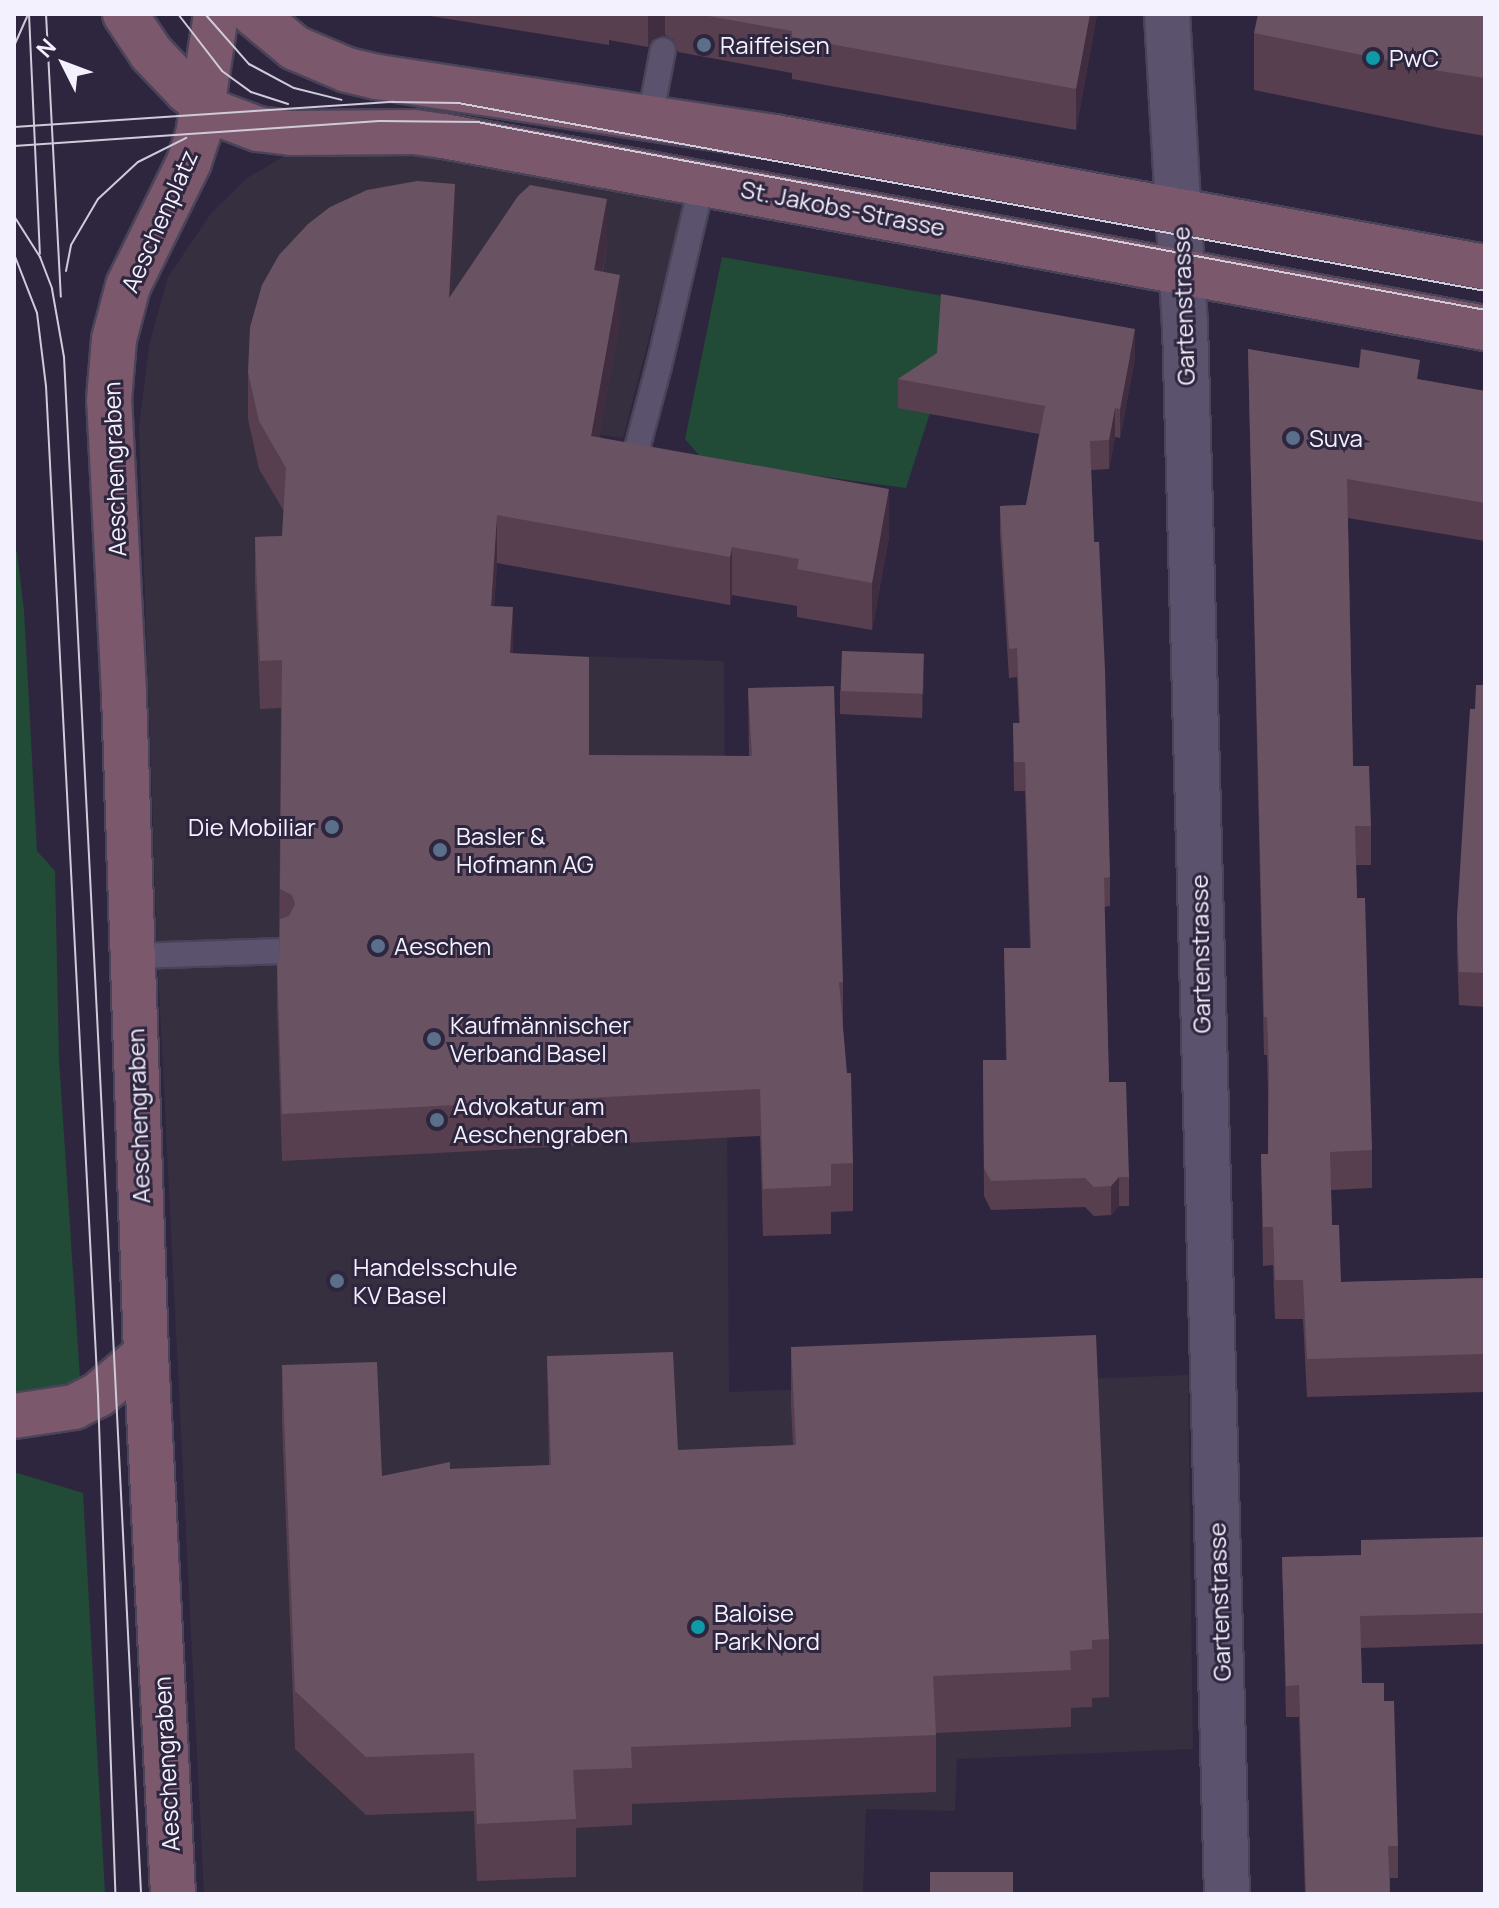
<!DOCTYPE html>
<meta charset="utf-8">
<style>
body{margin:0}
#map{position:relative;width:1499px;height:1908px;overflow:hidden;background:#2e263e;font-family:Manrope,sans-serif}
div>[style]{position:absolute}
.commercial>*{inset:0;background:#352f40}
.green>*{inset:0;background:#214b36}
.roads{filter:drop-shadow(2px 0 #4b4459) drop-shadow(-2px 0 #4b4459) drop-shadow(0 2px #4b4459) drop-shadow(0 -2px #4b4459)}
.service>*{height:24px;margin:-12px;padding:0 12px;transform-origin:12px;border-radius:12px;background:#5b536e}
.minor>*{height:44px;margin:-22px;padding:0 22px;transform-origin:22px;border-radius:22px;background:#5b536e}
.secondary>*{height:44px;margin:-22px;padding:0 22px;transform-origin:22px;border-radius:22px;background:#7c586d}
.tram>*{height:2px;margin:-1px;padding:0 1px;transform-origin:1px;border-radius:1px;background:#cfcbda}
.wall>*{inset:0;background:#583f4f}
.shaded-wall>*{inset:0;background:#402d40}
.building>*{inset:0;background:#695262;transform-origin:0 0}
.dots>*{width:22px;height:22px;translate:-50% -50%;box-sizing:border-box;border:4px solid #2e263e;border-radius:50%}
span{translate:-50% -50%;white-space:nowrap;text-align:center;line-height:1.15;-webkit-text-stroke:6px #2e263e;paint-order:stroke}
.poi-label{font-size:24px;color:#f4f1fe}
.left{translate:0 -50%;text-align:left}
.right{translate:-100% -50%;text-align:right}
.street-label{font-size:24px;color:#f4f1fe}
.frame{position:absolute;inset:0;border:16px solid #f4f1fe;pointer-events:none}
.north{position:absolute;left:24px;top:24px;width:80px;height:80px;-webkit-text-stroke:6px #2e263e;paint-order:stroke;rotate:312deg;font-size:22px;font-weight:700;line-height:32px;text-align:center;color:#f4f1fe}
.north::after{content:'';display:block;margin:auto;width:28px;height:36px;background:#f4f1fe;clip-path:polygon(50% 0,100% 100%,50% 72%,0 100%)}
</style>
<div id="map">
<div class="commercial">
<i style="clip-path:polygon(364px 147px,687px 192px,623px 438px,505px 421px,491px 653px,724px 661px,729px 1392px,1188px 1375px,1193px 1749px,957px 1759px,955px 1811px,866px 1809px,863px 1894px,204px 1894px,158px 971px,139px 427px,149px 345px,168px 277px,212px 212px,247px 178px,283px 157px)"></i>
</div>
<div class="green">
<i style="clip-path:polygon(722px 257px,966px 300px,906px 488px,703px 460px,685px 439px)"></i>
<i style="clip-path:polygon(17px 552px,24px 610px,37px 851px,55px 871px,59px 1059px,80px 1378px,63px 1390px,14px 1397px,14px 553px)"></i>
<i style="clip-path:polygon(14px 1472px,83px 1493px,105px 1894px,14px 1894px)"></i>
</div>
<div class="roads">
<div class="service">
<i style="left:650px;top:118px;width:69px;rotate:-79.2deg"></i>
<i style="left:631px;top:471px;width:109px;rotate:-75.1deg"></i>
<i style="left:659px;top:366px;width:189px;rotate:-76.8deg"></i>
<i style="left:132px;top:956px;width:148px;rotate:-1.9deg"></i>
</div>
<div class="minor">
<i style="left:1167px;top:14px;width:310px;rotate:86.7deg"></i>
<i style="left:1185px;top:323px;width:1572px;rotate:88.47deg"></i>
</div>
<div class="secondary">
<i style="left:125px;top:14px;width:47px;rotate:56.3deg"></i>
<i style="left:151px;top:53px;width:52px;rotate:46.5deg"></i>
<i style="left:187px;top:91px;width:39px;rotate:37deg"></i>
<i style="left:218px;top:114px;width:43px;rotate:20.6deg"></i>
<i style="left:258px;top:129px;width:33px;rotate:7deg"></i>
<i style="left:291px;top:133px;width:123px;rotate:-0.5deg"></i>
<i style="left:414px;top:132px;width:29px;rotate:8deg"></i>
<i style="left:443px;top:136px;width:1060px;rotate:10.44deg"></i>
<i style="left:254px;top:14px;width:53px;rotate:39.7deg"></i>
<i style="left:295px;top:48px;width:56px;rotate:22.9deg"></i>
<i style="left:347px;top:70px;width:32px;rotate:13deg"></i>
<i style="left:378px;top:77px;width:402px;rotate:8.6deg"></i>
<i style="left:775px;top:137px;width:722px;rotate:10.38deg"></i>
<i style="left:14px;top:1416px;width:61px;rotate:-8.5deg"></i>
<i style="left:74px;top:1407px;width:27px;rotate:-27deg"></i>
<i style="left:98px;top:1395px;width:63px;rotate:-40.5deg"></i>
<i style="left:173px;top:1894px;width:541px;rotate:-92.86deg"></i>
<i style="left:146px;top:1354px;width:661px;rotate:-91.91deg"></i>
<i style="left:124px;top:693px;width:293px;rotate:-92.9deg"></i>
<i style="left:109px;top:400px;width:61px;rotate:-85.3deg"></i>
<i style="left:114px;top:339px;width:55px;rotate:-75.2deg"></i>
<i style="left:128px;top:286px;width:138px;rotate:-63.8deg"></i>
<i style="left:189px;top:162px;width:28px;rotate:-72deg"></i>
<i style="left:198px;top:135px;width:122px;rotate:-81.5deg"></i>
</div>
</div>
<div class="tram">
<i style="left:29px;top:14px;width:240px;rotate:87.4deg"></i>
<i style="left:46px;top:14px;width:283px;rotate:87deg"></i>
<i style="left:178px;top:14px;width:72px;rotate:52.3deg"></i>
<i style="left:222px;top:71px;width:36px;rotate:36deg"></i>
<i style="left:251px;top:92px;width:39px;rotate:18deg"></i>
<i style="left:205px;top:14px;width:67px;rotate:48.7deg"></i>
<i style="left:249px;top:64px;width:51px;rotate:28.1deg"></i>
<i style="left:294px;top:88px;width:49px;rotate:14deg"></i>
<i style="left:14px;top:46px;width:32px;rotate:-66deg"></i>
<i style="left:14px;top:127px;width:380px;rotate:-3.8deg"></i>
<i style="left:393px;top:102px;width:65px;rotate:0.9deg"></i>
<i style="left:458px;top:103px;width:1044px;rotate:10.37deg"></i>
<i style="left:14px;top:146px;width:366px;rotate:-3.9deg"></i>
<i style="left:379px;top:121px;width:98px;rotate:0.6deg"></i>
<i style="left:477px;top:122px;width:1025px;rotate:10.56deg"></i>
<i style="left:14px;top:216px;width:49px;rotate:57.6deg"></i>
<i style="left:40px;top:257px;width:34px;rotate:69deg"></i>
<i style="left:52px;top:289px;width:69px;rotate:80deg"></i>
<i style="left:64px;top:357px;width:1539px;rotate:87.13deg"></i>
<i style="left:14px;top:254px;width:63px;rotate:68.7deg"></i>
<i style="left:37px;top:313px;width:74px;rotate:83deg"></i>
<i style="left:46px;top:386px;width:1010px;rotate:87.05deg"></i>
<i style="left:98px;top:1395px;width:499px;rotate:88deg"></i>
<i style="left:66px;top:271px;width:26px;rotate:-79deg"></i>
<i style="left:71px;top:245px;width:53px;rotate:-59.6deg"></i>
<i style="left:98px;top:199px;width:54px;rotate:-42.8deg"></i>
<i style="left:138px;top:162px;width:54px;rotate:-26.6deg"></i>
</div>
<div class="wall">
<i style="clip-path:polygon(418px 14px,1097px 14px,1076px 130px,792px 79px,792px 73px,678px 52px,673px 39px,665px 35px,652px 40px,648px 47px,609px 40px,609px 45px)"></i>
<i style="clip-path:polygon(1485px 14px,1485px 136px,1440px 128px,1254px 90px,1254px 33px)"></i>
<i style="clip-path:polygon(455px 231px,451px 294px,607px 246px,603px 272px,620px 323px,599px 437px,889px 537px,872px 630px,797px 617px,797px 606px,732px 595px,730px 605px,497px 563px,494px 607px,513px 654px,589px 755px,749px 756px,748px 688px,843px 982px,843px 1029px,853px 1163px,853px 1211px,831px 1212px,831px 1234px,763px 1236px,760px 1136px,282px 1161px,277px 1006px,277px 958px,279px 959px,281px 708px,260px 709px,255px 584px,255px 537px,282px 536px,284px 511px,259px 469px,248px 419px,248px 372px)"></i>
<i style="clip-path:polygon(1248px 349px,1485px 391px,1485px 541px,1348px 518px,1353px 766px,1371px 826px,1371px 865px,1356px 865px,1357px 898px,1372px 1150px,1372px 1188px,1331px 1190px,1332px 1225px,1341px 1282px,1485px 1278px,1485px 1392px,1307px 1397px,1303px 1319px,1275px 1319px,1273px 1265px,1263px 1266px,1261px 1154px,1268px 1154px,1268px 1092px,1267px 1055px,1264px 1055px)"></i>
<i style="clip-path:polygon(937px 353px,1135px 358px,1120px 438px,1115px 437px,1109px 469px,1091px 470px,1110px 877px,1110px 906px,1104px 907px,1109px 1082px,1129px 1177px,1129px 1206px,1119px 1206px,1111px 1215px,1094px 1216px,1085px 1207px,991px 1210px,984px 1196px,983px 1060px,1006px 1060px,1004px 948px,1030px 948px,1025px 791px,1014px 791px,1013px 723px,1019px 723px,1017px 677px,1009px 678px,1000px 535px,1000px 506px,1026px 505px,1039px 434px,898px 408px,898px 379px)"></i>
<i style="clip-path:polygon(924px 677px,922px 718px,840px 714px,840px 691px)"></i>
<i style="clip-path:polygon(1485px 685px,1485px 1007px,1459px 1005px,1457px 952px,1457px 918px,1475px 709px)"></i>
<i style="clip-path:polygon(791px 1347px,1109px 1639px,1109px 1697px,1092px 1698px,1092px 1707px,1071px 1708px,1071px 1727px,936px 1733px,936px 1792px,632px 1804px,632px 1825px,576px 1828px,576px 1877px,477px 1881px,474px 1811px,366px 1815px,295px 1749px,282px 1423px,282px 1365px,382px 1476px,450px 1469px,549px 1465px,547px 1356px,678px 1450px,793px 1445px,791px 1405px)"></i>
<i style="clip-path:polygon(1485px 1537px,1485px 1644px,1361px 1648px,1362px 1683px,1384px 1701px,1398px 1846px,1398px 1878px,1390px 1878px,1390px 1894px,1305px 1894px,1299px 1717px,1286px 1717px,1282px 1557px,1361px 1555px)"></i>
</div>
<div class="shaded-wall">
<i style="clip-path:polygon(648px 14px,665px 14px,665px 35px,652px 40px,648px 47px)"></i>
<i style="clip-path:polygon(1090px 14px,1097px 14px,1076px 130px,1076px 89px)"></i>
<i style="clip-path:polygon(455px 184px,455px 231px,449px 345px,449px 298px)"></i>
<i style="clip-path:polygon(607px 199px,607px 246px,594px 318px,594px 270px)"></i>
<i style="clip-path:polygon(620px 275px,620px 323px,591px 483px,591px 436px)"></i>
<i style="clip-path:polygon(1135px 329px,1135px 358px,1120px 438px,1120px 409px)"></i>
<i style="clip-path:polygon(1115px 408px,1115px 437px,1109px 469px,1109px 440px)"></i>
<i style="clip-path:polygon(889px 489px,889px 537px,872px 630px,872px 583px)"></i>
<i style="clip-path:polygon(497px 515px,497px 563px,491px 654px,491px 606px)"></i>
<i style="clip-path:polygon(732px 547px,732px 595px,730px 605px,730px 557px)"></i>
<i style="clip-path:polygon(513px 607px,513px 655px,510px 653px)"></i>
<i style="clip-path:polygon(924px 654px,924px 677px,922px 718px,922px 695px)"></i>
<i style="clip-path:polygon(1119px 1177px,1119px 1206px,1111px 1215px,1111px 1186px)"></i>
</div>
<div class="building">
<i style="clip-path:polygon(697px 14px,1090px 14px,1076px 89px,792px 37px,792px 31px)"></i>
<i style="clip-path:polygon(1258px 14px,1485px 14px,1485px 78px,1440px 71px,1254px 33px)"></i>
<i style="clip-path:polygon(417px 181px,455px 184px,449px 298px,518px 196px,530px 185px,607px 199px,594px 270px,620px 275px,591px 436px,889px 489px,872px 583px,797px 569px,799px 559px,732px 547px,730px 557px,497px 515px,491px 606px,513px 607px,510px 653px,589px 657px,589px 755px,752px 756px,748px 688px,834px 686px,843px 982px,839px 982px,847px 1073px,851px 1073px,853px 1163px,831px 1164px,831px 1186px,763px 1189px,760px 1089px,282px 1114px,277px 958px,279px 959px,280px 919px,289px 916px,295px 904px,292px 895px,280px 889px,282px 660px,260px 661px,255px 537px,282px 536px,286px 468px,259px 421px,248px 372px,250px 327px,262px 285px,279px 255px,308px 224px,330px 207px,367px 190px)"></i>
<i style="clip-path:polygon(941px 294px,1135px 329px,1120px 409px,1115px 408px,1109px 440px,1090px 441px,1094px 542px,1099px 542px,1105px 670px,1110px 877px,1104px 878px,1109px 1082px,1126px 1082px,1129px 1177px,1119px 1177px,1111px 1186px,1094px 1187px,1085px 1178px,991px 1181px,984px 1168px,983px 1060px,1007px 1060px,1004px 948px,1031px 948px,1025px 762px,1014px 762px,1013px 723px,1020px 723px,1017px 648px,1009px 649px,1000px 506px,1026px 505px,1045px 406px,898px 379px,937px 353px)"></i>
<i style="clip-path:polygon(1248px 349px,1359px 368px,1361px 349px,1420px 360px,1417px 379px,1485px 391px,1485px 503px,1347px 479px,1353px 766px,1369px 766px,1371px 826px,1355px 826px,1357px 898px,1365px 898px,1372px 1150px,1330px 1152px,1332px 1225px,1339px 1225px,1341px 1282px,1485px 1278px,1485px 1354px,1307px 1359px,1303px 1280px,1275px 1280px,1273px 1227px,1263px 1227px,1261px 1154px,1268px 1154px,1269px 1067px,1267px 1017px,1264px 1017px)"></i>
<i style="left:842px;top:651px;width:82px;height:40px;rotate:2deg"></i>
<i style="clip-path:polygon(1476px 685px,1485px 685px,1485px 973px,1459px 972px,1457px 918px,1470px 709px,1475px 709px)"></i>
<i style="clip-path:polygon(1096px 1335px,1109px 1639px,1092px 1640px,1092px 1649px,1070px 1651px,1071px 1670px,933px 1676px,936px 1735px,631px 1747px,632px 1768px,573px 1770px,576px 1819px,477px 1824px,474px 1753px,366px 1757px,295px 1691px,282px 1365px,377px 1362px,382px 1476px,450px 1462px,450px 1469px,551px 1465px,547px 1356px,673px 1352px,678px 1450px,796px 1445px,791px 1347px)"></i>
<i style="clip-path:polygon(1485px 1537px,1485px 1613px,1360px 1616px,1362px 1683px,1384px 1683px,1384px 1701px,1394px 1701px,1398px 1846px,1388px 1846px,1390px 1894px,1306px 1894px,1299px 1685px,1286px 1686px,1282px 1557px,1361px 1555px,1361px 1540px)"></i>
<i style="left:1013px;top:1872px;width:22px;height:83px;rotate:90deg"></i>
</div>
<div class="dots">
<i style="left:704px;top:45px;background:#5c6f8a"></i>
<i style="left:1373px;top:58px;background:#0f9aa8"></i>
<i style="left:1293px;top:438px;background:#5c6f8a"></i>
<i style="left:332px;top:827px;background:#5c6f8a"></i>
<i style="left:440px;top:850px;background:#5c6f8a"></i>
<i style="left:378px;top:946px;background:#5c6f8a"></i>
<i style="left:434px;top:1039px;background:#5c6f8a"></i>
<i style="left:437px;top:1120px;background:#5c6f8a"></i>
<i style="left:337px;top:1281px;background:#5c6f8a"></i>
<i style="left:698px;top:1627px;background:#0f9aa8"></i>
</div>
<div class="poi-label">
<span class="left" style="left:720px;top:45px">Raiffeisen</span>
<span class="left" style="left:1389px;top:58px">PwC</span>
<span class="left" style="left:1309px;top:438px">Suva</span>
<span class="right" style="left:316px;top:827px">Die Mobiliar</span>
<span class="left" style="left:456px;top:850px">Basler &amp;<br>Hofmann AG</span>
<span class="left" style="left:394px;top:946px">Aeschen</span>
<span class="left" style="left:450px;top:1039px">Kaufmännischer<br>Verband Basel</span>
<span class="left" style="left:453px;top:1120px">Advokatur am<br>Aeschengraben</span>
<span class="left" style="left:353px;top:1281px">Handelsschule<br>KV Basel</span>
<span class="left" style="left:714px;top:1627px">Baloise<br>Park Nord</span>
</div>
<div class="street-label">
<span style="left:843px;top:208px;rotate:11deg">St. Jakobs-Strasse</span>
<span style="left:159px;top:221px;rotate:-66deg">Aeschenplatz</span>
<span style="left:1183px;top:306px;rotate:-92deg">Gartenstrasse</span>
<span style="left:114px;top:469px;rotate:-92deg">Aeschengraben</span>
<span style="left:1200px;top:954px;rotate:-91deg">Gartenstrasse</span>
<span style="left:138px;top:1116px;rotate:-92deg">Aeschengraben</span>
<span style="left:1219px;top:1602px;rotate:-92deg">Gartenstrasse</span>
<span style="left:166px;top:1764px;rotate:-93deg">Aeschengraben</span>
</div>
<div class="frame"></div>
<div class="north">N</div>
</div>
